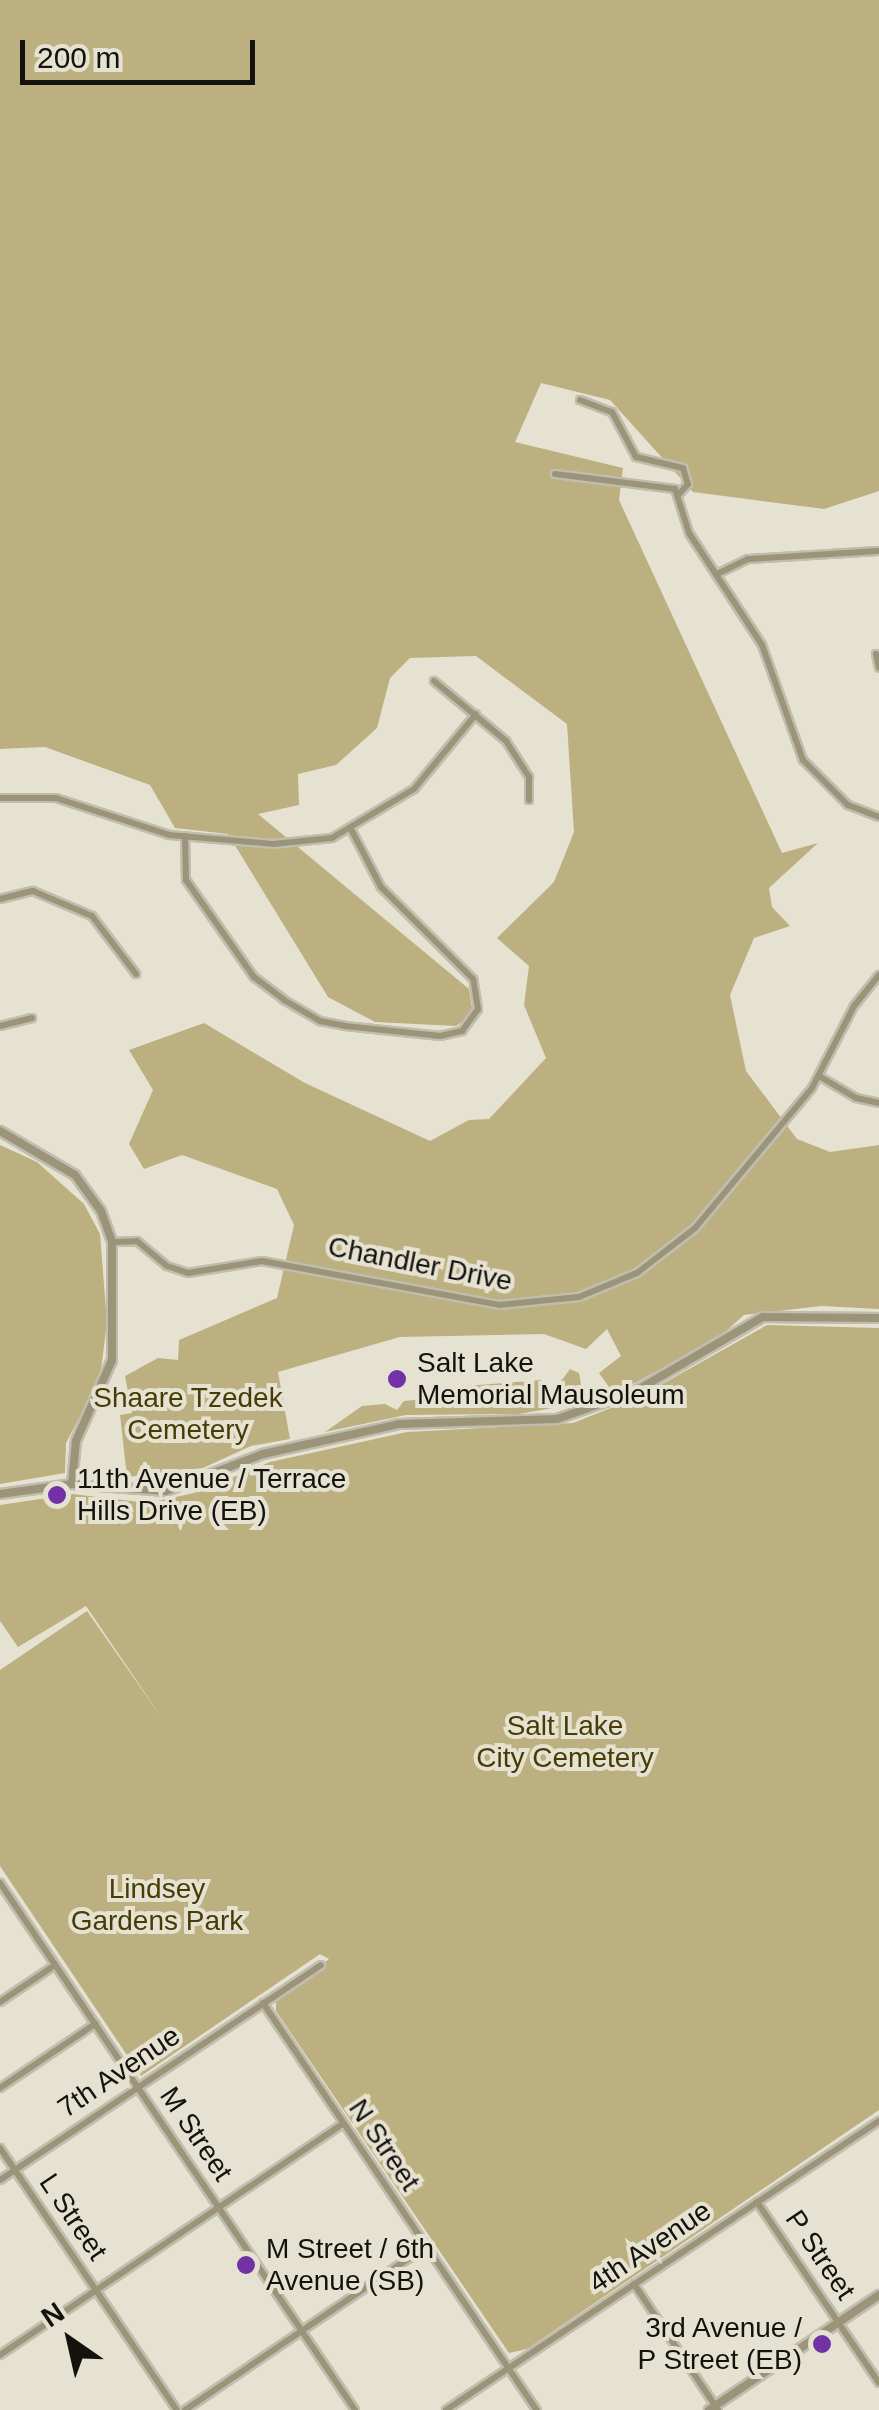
<!DOCTYPE html>
<style>
body{margin:0}
#map{position:relative;width:879px;height:2410px;overflow:hidden;background:#e6e2d2;font-family:Arial,sans-serif}
div>[style]{position:absolute}
.green>*{inset:0;background:#bcb080}
.roads{filter:drop-shadow(2px 0 #c0bdaf) drop-shadow(-2px 0 #c0bdaf) drop-shadow(0 2px #c0bdaf) drop-shadow(0 -2px #c0bdaf)}
.minor>*{height:6px;margin:-3px;padding:0 3px;transform-origin:3px;border-radius:3px;background:#9b9479}
.tertiary>*{height:8px;margin:-4px;padding:0 4px;transform-origin:4px;border-radius:4px;background:#9b9479}
.dots>*{width:28px;height:28px;translate:-50% -50%;box-sizing:border-box;border:5px solid #e6e2d2;border-radius:50%}
span{translate:-50% -50%;white-space:nowrap;text-align:center;line-height:1.15;-webkit-text-stroke:8px #e6e2d2;paint-order:stroke}
.street-label{font-size:28px;color:#14120d}
.poi-label{font-size:28px;color:#14120d}
.left{translate:0 -50%;text-align:left}
.right{translate:-100% -50%;text-align:right}
.park-label{font-size:28px;color:#483c06}
.north{position:absolute;left:20px;top:2290px;width:100px;height:100px;-webkit-text-stroke:8px #e6e2d2;paint-order:stroke;rotate:326deg;font-size:28px;font-weight:700;line-height:40px;text-align:center;color:#14120d}
.north::after{content:'';display:block;margin:auto;width:35px;height:45px;background:#14120d;clip-path:polygon(50% 0,100% 100%,50% 72%,0 100%)}
.scale{position:absolute;left:20px;top:40px;width:235px;height:45px;box-sizing:border-box;border:5px solid #14120d;border-top:0;padding-left:12px;font-size:30px;line-height:35px;white-space:nowrap;color:#14120d;-webkit-text-stroke:8px #e6e2d2;paint-order:stroke}
</style>
<div id="map">
<div class="green">
<i style="clip-path:polygon(0 0,879px 0,879px 491px,824px 509px,693px 492px,610px 400px,541px 383px,515px 442px,623px 468px,619px 500px,782px 853px,818px 843px,769px 888px,772px 907px,790px 926px,754px 938px,730px 995px,746px 1071px,797px 1139px,830px 1152px,879px 1145px,879px 1309px,821px 1306px,744px 1315px,717px 1339px,614px 1394px,599px 1373px,621px 1356px,607px 1329px,586px 1349px,544px 1334px,400px 1337px,278px 1372px,290px 1439px,251px 1446px,203px 1468px,127px 1477px,120px 1415px,132px 1413px,125px 1376px,158px 1358px,178px 1360px,179px 1340px,277px 1298px,294px 1225px,277px 1189px,182px 1155px,144px 1169px,129px 1144px,153px 1090px,129px 1050px,204px 1023px,305px 1083px,430px 1141px,469px 1120px,489px 1119px,546px 1058px,524px 1005px,529px 966px,497px 938px,554px 882px,574px 832px,567px 724px,476px 656px,410px 658px,390px 678px,377px 728px,336px 765px,298px 774px,299px 805px,258px 814px,469px 989px,473px 1014px,456px 1026px,375px 1022px,328px 997px,228px 834px,175px 828px,150px 785px,45px 747px,0 749px)"></i>
<i style="clip-path:polygon(0 1145px,37px 1162px,84px 1204px,100px 1234px,107px 1322px,100px 1378px,66px 1443px,65px 1473px,0 1484px)"></i>
<i style="clip-path:polygon(767px 1325px,879px 1328px,879px 2110px,527px 2349px,509px 2353px,276px 2011px,276px 2000px,329px 1959px,320px 1954px,141px 2076px,0 1866px,0 1670px,87px 1611px,164px 1721px,86px 1606px,18px 1647px,0 1621px,0 1505px,73px 1494px,148px 1503px,194px 1493px,270px 1462px,407px 1432px,573px 1423px,641px 1396px)"></i>
<i style="clip-path:polygon(570px 1369px,579px 1373px,583px 1396px,591px 1401px,519px 1414px,406px 1415px,325px 1432px,362px 1406px,385px 1404px,397px 1410px,404px 1401px,455px 1396px,466px 1386px,541px 1380px,542px 1393px,553px 1392px)"></i>
</div>
<div class="roads">
<div class="minor">
<i style="left:580px;top:400px;width:34px;rotate:21deg"></i>
<i style="left:612px;top:412px;width:51px;rotate:61.9deg"></i>
<i style="left:636px;top:457px;width:48px;rotate:13.2deg"></i>
<i style="left:683px;top:468px;width:17px;rotate:73deg"></i>
<i style="left:688px;top:484px;width:13px;rotate:132deg"></i>
<i style="left:555px;top:474px;width:121px;rotate:7.1deg"></i>
<i style="left:675px;top:489px;width:46px;rotate:72.3deg"></i>
<i style="left:689px;top:533px;width:134px;rotate:56.9deg"></i>
<i style="left:762px;top:645px;width:122px;rotate:70.4deg"></i>
<i style="left:803px;top:760px;width:64px;rotate:45deg"></i>
<i style="left:848px;top:805px;width:33px;rotate:21deg"></i>
<i style="left:717px;top:574px;width:34px;rotate:-26deg"></i>
<i style="left:748px;top:559px;width:131px;rotate:-3.5deg"></i>
<i style="left:876px;top:654px;width:14px;rotate:78deg"></i>
<i style="left:434px;top:681px;width:94px;rotate:39.8deg"></i>
<i style="left:506px;top:741px;width:43px;rotate:57.4deg"></i>
<i style="left:529px;top:777px;width:23px;rotate:90deg"></i>
<i style="left:0;top:798px;width:56px"></i>
<i style="left:56px;top:798px;width:119px;rotate:18.1deg"></i>
<i style="left:169px;top:835px;width:104px;rotate:4.9deg"></i>
<i style="left:273px;top:844px;width:59px;rotate:-5.8deg"></i>
<i style="left:332px;top:838px;width:96px;rotate:-30.9deg"></i>
<i style="left:414px;top:789px;width:97px;rotate:-50.4deg"></i>
<i style="left:185px;top:836px;width:44px;rotate:88.7deg"></i>
<i style="left:186px;top:880px;width:118px;rotate:55deg"></i>
<i style="left:254px;top:977px;width:38px;rotate:37deg"></i>
<i style="left:284px;top:1000px;width:42px;rotate:30.3deg"></i>
<i style="left:320px;top:1021px;width:25px;rotate:11deg"></i>
<i style="left:345px;top:1026px;width:96px;rotate:6deg"></i>
<i style="left:440px;top:1036px;width:23px;rotate:-13deg"></i>
<i style="left:462px;top:1031px;width:27px;rotate:-54deg"></i>
<i style="left:478px;top:1009px;width:30px;rotate:-99deg"></i>
<i style="left:473px;top:979px;width:130px;rotate:-135deg"></i>
<i style="left:381px;top:887px;width:63px;rotate:-117.4deg"></i>
<i style="left:0;top:899px;width:34px;rotate:-14deg"></i>
<i style="left:33px;top:891px;width:64px;rotate:23deg"></i>
<i style="left:92px;top:916px;width:73px;rotate:52.8deg"></i>
<i style="left:0;top:1026px;width:33px;rotate:-14deg"></i>
<i style="left:819px;top:1076px;width:43px;rotate:30.7deg"></i>
<i style="left:856px;top:1098px;width:24px;rotate:12deg"></i>
<i style="left:112px;top:1242px;width:25px;rotate:-2deg"></i>
<i style="left:137px;top:1241px;width:39px;rotate:40deg"></i>
<i style="left:167px;top:1266px;width:22px;rotate:18deg"></i>
<i style="left:188px;top:1273px;width:75px;rotate:-9.2deg"></i>
<i style="left:262px;top:1261px;width:241px;rotate:10.5deg"></i>
<i style="left:499px;top:1305px;width:80px;rotate:-5.7deg"></i>
<i style="left:579px;top:1297px;width:63px;rotate:-22.5deg"></i>
<i style="left:637px;top:1273px;width:73px;rotate:-37.8deg"></i>
<i style="left:695px;top:1228px;width:182px;rotate:-50.1deg"></i>
<i style="left:812px;top:1088px;width:92px;rotate:-62.9deg"></i>
<i style="left:854px;top:1006px;width:40px;rotate:-51deg"></i>
<i style="left:0;top:1883px;width:635px;rotate:56.03deg"></i>
<i style="left:0;top:2002px;width:66px;rotate:-33.9deg"></i>
<i style="left:263px;top:2003px;width:491px;rotate:56.1deg"></i>
<i style="left:0;top:2088px;width:115px;rotate:-34deg"></i>
<i style="left:0;top:2148px;width:316px;rotate:56deg"></i>
<i style="left:0;top:2180px;width:386px;rotate:-33.8deg"></i>
<i style="left:757px;top:2202px;width:218px;rotate:56deg"></i>
<i style="left:634px;top:2284px;width:151px;rotate:56.3deg"></i>
<i style="left:0;top:2355px;width:414px;rotate:-34deg"></i>
<i style="left:185px;top:2410px;width:291px;rotate:-34.1deg"></i>
<i style="left:446px;top:2410px;width:521px;rotate:-33.72deg"></i>
</div>
<div class="tertiary">
<i style="left:0;top:1131px;width:87px;rotate:30.4deg"></i>
<i style="left:75px;top:1175px;width:44px;rotate:54.2deg"></i>
<i style="left:101px;top:1211px;width:33px;rotate:70deg"></i>
<i style="left:112px;top:1242px;width:118px;rotate:90deg"></i>
<i style="left:112px;top:1360px;width:89px;rotate:114deg"></i>
<i style="left:76px;top:1441px;width:43px;rotate:95.3deg"></i>
<i style="left:0;top:1494px;width:73px;rotate:-7.9deg"></i>
<i style="left:72px;top:1484px;width:94px;rotate:4.3deg"></i>
<i style="left:166px;top:1491px;width:104px;rotate:-20.9deg"></i>
<i style="left:263px;top:1454px;width:139px;rotate:-12.4deg"></i>
<i style="left:399px;top:1424px;width:158px;rotate:-1.8deg"></i>
<i style="left:557px;top:1419px;width:82px;rotate:-19.3deg"></i>
<i style="left:634px;top:1392px;width:149px;rotate:-30.2deg"></i>
<i style="left:763px;top:1317px;width:116px;rotate:0.5deg"></i>
<i style="left:709px;top:2410px;width:205px;rotate:-34.1deg"></i>
</div>
</div>
<div class="dots">
<i style="left:397px;top:1379px;background:#7232a6"></i>
<i style="left:57px;top:1495px;background:#7232a6"></i>
<i style="left:246px;top:2265px;background:#7232a6"></i>
<i style="left:822px;top:2344px;background:#7232a6"></i>
</div>
<div class="street-label">
<span style="left:420px;top:1264px;rotate:11deg">Chandler Drive</span>
<span style="left:119px;top:2072px;rotate:-34deg">7th Avenue</span>
<span style="left:196px;top:2134px;rotate:56deg">M Street</span>
<span style="left:384px;top:2145px;rotate:56deg">N Street</span>
<span style="left:73px;top:2217px;rotate:56deg">L Street</span>
<span style="left:650px;top:2247px;rotate:-34deg">4th Avenue</span>
<span style="left:820px;top:2255px;rotate:56deg">P Street</span>
</div>
<div class="poi-label">
<span class="left" style="left:417px;top:1379px">Salt Lake<br>Memorial Mausoleum</span>
<span class="left" style="left:77px;top:1495px">11th Avenue / Terrace<br>Hills Drive (EB)</span>
<span class="left" style="left:266px;top:2265px">M Street / 6th<br>Avenue (SB)</span>
<span class="right" style="left:802px;top:2344px">3rd Avenue /<br>P Street (EB)</span>
</div>
<div class="park-label">
<span style="left:188px;top:1414px">Shaare Tzedek<br>Cemetery</span>
<span style="left:565px;top:1742px">Salt Lake<br>City Cemetery</span>
<span style="left:157px;top:1905px">Lindsey<br>Gardens Park</span>
</div>
<div class="north">N</div>
<div class="scale">200 m</div>
</div>
